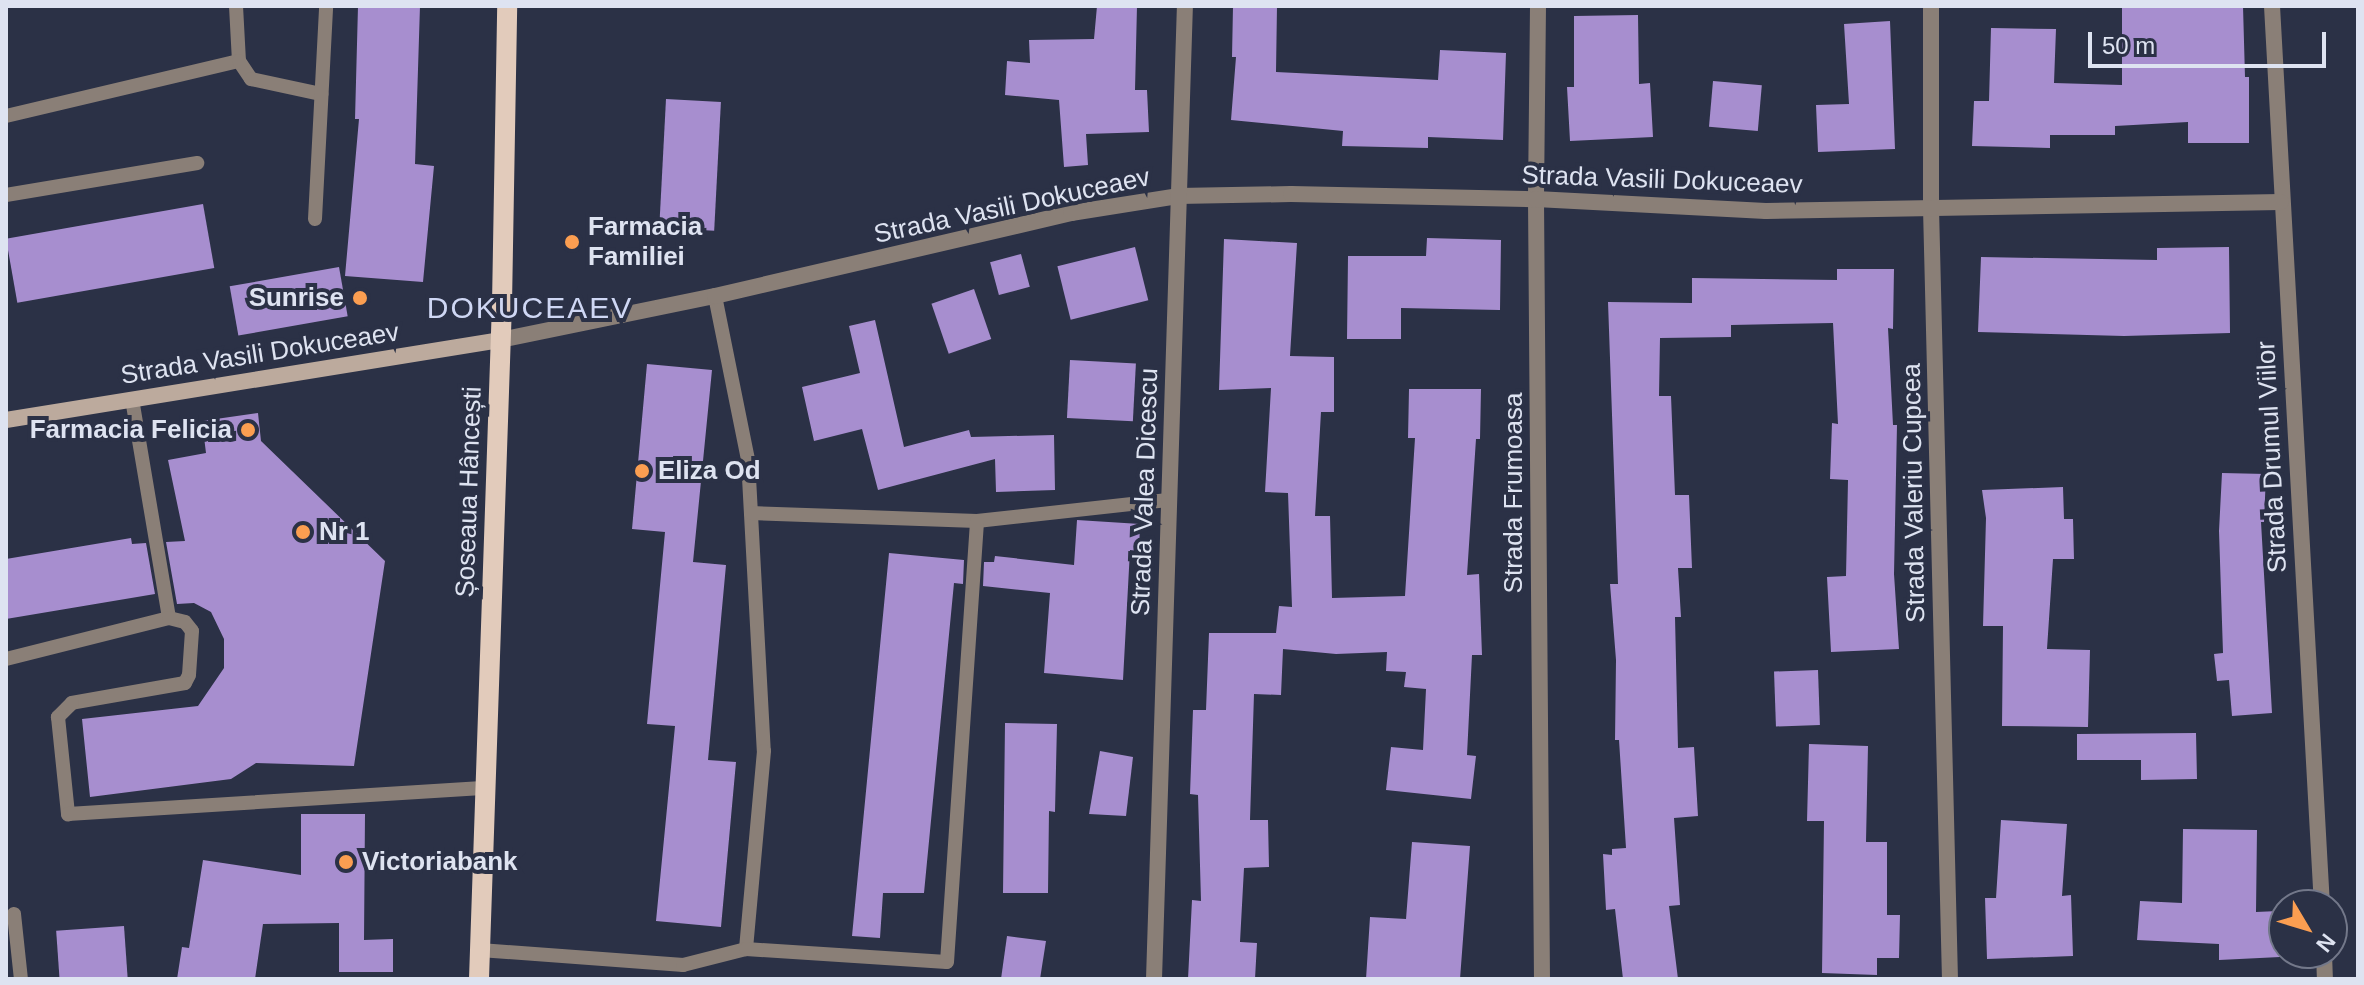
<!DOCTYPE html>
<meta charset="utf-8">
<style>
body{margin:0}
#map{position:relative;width:2364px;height:985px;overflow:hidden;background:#2b3146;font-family:Arial,sans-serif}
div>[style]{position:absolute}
.building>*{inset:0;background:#a78ecf;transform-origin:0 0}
.service>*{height:14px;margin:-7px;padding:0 7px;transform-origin:7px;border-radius:7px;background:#8a7f77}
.minor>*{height:16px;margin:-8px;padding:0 8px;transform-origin:8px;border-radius:8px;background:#8a7f77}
.secondary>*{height:16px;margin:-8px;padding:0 8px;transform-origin:8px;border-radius:8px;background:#bcaa9d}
.primary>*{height:20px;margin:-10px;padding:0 10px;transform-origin:10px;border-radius:10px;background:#e2cbbb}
.dots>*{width:22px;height:22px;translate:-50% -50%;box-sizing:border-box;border:4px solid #2b3146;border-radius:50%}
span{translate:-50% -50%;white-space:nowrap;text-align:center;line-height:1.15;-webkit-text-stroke:8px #2b3146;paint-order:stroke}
.street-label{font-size:26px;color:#dee3f1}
.poi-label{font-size:26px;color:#dee3f1;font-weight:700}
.left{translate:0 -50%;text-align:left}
.right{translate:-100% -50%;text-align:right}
.quarter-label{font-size:30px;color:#cfd7f4;letter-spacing:2px}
.frame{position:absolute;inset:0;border:8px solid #dee3f1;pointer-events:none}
.north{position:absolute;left:2268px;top:889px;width:80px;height:80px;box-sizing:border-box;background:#2b3146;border:2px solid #73788a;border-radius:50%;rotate:128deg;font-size:22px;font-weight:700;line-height:32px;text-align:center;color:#dee3f1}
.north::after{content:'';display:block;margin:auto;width:28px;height:36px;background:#fb9e51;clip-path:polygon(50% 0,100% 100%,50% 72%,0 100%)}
.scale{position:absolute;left:2088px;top:32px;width:238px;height:36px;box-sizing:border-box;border:4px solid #dee3f1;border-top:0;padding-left:10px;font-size:24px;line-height:28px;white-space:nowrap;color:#dee3f1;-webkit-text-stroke:6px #2b3146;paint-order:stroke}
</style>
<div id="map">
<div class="building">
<i style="clip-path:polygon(358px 6px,420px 6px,415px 164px,434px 166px,423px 282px,345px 276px,359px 119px,355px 119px)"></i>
<i style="clip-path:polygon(1097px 6px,1137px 6px,1135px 90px,1147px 90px,1149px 132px,1086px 134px,1088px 165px,1064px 167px,1059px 100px,1005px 95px,1007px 61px,1030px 63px,1029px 40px,1094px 39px)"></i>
<i style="clip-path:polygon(1233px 6px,1277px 6px,1276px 72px,1438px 80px,1440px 50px,1506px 53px,1503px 140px,1428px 137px,1428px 148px,1342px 146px,1343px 131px,1231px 120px,1236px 57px,1232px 57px)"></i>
<i style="clip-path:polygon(2122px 6px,2243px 6px,2245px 77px,2249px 77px,2249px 143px,2188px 143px,2188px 122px,2115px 126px,2115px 135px,2050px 135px,2050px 148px,1972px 146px,1974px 101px,1989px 101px,1991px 28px,2056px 29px,2054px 83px,2122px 85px)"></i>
<i style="clip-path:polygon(1638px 15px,1639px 84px,1650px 83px,1653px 137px,1570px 141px,1567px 87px,1574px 87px,1574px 16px)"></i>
<i style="clip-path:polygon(1890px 21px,1895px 149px,1818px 152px,1816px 105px,1849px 104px,1844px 24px)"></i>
<i style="left:1713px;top:81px;width:49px;height:46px;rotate:5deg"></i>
<i style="left:666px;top:99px;width:55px;height:129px;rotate:3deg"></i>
<i style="left:203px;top:204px;width:65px;height:200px;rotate:80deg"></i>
<i style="clip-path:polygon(1427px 238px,1501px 240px,1500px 310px,1401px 308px,1401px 339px,1347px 339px,1348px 256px,1426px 256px)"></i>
<i style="clip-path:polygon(1224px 239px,1297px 243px,1290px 356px,1334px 357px,1334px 412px,1321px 412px,1315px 516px,1330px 516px,1332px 598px,1405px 596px,1415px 438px,1408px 438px,1409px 389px,1481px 389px,1480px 439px,1476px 439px,1467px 575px,1479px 574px,1482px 655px,1472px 655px,1467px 755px,1476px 756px,1471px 799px,1386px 790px,1391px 747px,1423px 750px,1426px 689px,1404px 687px,1406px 672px,1386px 671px,1387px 652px,1336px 654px,1283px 649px,1281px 695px,1254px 694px,1250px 820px,1268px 820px,1269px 867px,1244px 868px,1240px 942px,1257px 943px,1255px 979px,1188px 979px,1192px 900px,1201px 901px,1198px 795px,1190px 794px,1193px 710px,1206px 710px,1209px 633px,1276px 633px,1279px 606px,1292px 607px,1288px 493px,1265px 492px,1271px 388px,1219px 390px)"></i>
<i style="left:1135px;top:247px;width:55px;height:80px;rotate:76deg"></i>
<i style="clip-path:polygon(2229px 247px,2230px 333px,2124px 336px,1978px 332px,1981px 257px,2157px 260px,2157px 248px)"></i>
<i style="left:1021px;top:254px;width:34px;height:32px;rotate:75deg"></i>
<i style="left:339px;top:267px;width:50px;height:111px;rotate:80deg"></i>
<i style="clip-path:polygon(1837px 269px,1894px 269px,1893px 329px,1888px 328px,1893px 425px,1897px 425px,1894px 574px,1899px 649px,1831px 652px,1827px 577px,1846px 576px,1848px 480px,1830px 479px,1832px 423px,1838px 424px,1833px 323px,1731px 325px,1731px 337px,1660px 338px,1659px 396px,1671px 396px,1675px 495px,1689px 495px,1692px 568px,1678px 568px,1681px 617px,1675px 617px,1678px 748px,1694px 747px,1698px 816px,1674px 818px,1680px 905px,1669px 906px,1678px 979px,1623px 979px,1615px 909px,1606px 910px,1603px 854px,1612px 855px,1612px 849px,1626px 848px,1619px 740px,1615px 740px,1616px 660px,1610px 584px,1618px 584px,1608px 302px,1692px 303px,1692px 278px,1837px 280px)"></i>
<i style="left:974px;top:289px;width:53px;height:45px;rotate:71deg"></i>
<i style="clip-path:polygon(875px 320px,904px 447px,969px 430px,971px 437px,1054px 435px,1055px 490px,996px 492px,995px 459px,878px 490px,862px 429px,814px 441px,802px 387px,860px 373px,849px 326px)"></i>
<i style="left:1070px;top:360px;width:66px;height:58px;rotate:3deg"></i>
<i style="clip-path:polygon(647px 364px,712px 370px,693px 562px,726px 565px,708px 760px,736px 762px,721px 927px,656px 921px,675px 726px,647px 724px,665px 532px,632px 529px)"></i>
<i style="clip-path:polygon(258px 413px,261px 441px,385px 561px,354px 766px,256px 763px,231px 779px,90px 797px,82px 719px,198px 706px,224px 668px,224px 639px,211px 612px,194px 603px,177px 604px,166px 542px,185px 541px,168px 460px,206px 453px,202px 421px)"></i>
<i style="clip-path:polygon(2222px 473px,2266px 474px,2264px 522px,2261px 522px,2272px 713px,2232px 716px,2229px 680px,2217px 681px,2214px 654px,2223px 653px,2219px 531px)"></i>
<i style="clip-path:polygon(2063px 487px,2064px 519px,2073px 519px,2074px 559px,2053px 559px,2047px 649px,2090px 650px,2088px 727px,2002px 726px,2003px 626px,1983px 626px,1986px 518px,1982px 490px)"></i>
<i style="clip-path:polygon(1077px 520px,1140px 524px,1139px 551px,1130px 550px,1123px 680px,1044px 673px,1050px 593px,983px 586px,984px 562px,994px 562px,995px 556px,1074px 565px)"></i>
<i style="clip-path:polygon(131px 538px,132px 544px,146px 543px,155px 594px,6px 619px,6px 559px)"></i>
<i style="clip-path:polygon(889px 553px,964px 560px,963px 584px,954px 583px,924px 893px,883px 893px,880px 938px,852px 936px)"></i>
<i style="left:1818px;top:670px;width:55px;height:44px;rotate:88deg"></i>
<i style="clip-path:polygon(1005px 723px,1057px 724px,1055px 812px,1049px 811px,1048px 893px,1003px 893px)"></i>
<i style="clip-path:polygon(2196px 733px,2197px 779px,2141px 780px,2141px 760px,2077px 760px,2077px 734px)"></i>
<i style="clip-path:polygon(1809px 744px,1868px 746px,1866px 842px,1887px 842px,1887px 915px,1900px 915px,1899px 958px,1877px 958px,1877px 975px,1822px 973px,1824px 821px,1807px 821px)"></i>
<i style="clip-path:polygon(1100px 751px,1133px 757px,1126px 816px,1089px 814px)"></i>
<i style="clip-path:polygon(301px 814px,365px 814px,364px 940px,393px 939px,393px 972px,339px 972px,339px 923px,263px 924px,255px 979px,177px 979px,182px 947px,189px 948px,203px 860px,301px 875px)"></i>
<i style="clip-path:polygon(2001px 820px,2067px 824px,2062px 896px,2071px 895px,2073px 956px,1987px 959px,1985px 898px,1996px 898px)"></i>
<i style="clip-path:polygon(2183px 829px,2257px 830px,2256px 912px,2278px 911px,2280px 957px,2219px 960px,2219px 944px,2137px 940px,2140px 901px,2182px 903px)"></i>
<i style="clip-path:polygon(1412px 842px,1470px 846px,1460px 979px,1366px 979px,1370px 917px,1406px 919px)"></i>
<i style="left:124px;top:926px;width:53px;height:68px;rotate:86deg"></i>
<i style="clip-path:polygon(1007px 936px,1046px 941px,1040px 979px,1001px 979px)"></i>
</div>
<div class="service">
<i style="left:236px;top:6px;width:55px;rotate:86.9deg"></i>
<i style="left:6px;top:116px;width:239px;rotate:-13.3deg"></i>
<i style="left:239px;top:61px;width:22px;rotate:56deg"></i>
<i style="left:251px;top:79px;width:72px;rotate:12.1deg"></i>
<i style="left:6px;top:195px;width:194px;rotate:-9.5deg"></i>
<i style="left:315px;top:219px;width:213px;rotate:-87deg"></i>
<i style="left:715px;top:296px;width:166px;rotate:78.6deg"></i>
<i style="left:748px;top:459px;width:292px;rotate:86.9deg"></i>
<i style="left:764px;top:751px;width:199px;rotate:95.2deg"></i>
<i style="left:132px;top:399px;width:222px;rotate:80.4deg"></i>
<i style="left:751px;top:513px;width:226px;rotate:2deg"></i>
<i style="left:977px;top:521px;width:192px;rotate:-6.3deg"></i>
<i style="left:6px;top:659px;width:168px;rotate:-14.1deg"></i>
<i style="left:169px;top:618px;width:16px;rotate:14deg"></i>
<i style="left:185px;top:622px;width:11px;rotate:52deg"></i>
<i style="left:192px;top:631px;width:44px;rotate:93.9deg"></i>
<i style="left:189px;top:675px;width:9px;rotate:117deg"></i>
<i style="left:185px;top:683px;width:115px;rotate:170deg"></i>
<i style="left:72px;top:703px;width:20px;rotate:135deg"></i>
<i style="left:58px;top:717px;width:98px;rotate:84.1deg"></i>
<i style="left:68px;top:814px;width:419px;rotate:-3.6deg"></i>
<i style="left:14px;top:914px;width:65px;rotate:83.9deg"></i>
<i style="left:480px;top:950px;width:204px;rotate:4.2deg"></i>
<i style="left:683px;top:965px;width:65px;rotate:-14.3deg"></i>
<i style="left:746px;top:949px;width:201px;rotate:3.7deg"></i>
<i style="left:947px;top:962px;width:442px;rotate:-86.1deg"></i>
</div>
<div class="minor">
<i style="left:1538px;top:6px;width:193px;rotate:90.6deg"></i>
<i style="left:1536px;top:199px;width:780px;rotate:89.56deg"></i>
<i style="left:1931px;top:6px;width:202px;rotate:90deg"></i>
<i style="left:1931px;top:208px;width:771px;rotate:88.59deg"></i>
<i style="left:2272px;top:6px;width:900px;rotate:86.82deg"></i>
<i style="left:500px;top:340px;width:219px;rotate:-11.6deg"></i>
<i style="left:715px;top:296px;width:366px;rotate:-13.1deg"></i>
<i style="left:1071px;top:213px;width:108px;rotate:-9deg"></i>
<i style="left:1178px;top:196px;width:113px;rotate:-1deg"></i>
<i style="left:1291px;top:194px;width:245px;rotate:1.2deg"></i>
<i style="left:1536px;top:199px;width:230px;rotate:3deg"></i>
<i style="left:1766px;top:211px;width:515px;rotate:-1deg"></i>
<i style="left:2324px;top:953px;width:26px;rotate:88deg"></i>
<i style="left:1154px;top:979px;width:973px;rotate:-88.18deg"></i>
</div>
<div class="secondary">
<i style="left:6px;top:420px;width:500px;rotate:-9.2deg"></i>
</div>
<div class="primary">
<i style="left:479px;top:979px;width:675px;rotate:-88.05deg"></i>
<i style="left:502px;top:304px;width:298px;rotate:-89deg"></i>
</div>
<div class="dots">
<i style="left:572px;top:242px;background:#fb9e51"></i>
<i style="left:360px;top:298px;background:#fb9e51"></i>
<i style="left:248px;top:430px;background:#fb9e51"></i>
<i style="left:642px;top:471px;background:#fb9e51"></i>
<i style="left:303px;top:532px;background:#fb9e51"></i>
<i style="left:346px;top:862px;background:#fb9e51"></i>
</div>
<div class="street-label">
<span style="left:1662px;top:180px;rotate:2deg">Strada Vasili Dokuceaev</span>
<span style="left:1012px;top:206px;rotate:-12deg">Strada Vasili Dokuceaev</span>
<span style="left:260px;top:354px;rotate:-9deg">Strada Vasili Dokuceaev</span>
<span style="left:2272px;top:457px;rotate:-93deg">Strada Drumul Viilor</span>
<span style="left:469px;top:492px;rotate:-88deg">Șoseaua Hâncești</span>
<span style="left:1145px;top:492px;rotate:-88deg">Strada Valea Dicescu</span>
<span style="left:1514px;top:493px;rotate:-90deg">Strada Frumoasa</span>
<span style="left:1914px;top:493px;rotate:-91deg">Strada Valeriu Cupcea</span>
</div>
<div class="poi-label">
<span class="left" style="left:588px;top:242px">Farmacia<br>Familiei</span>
<span class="right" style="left:344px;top:298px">Sunrise</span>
<span class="right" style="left:232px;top:430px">Farmacia Felicia</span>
<span class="left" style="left:658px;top:471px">Eliza Od</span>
<span class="left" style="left:319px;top:532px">Nr 1</span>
<span class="left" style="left:362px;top:862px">Victoriabank</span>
</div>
<div class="quarter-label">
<span style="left:530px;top:308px">DOKUCEAEV</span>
</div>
<div class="frame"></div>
<div class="north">N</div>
<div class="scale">50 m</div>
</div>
